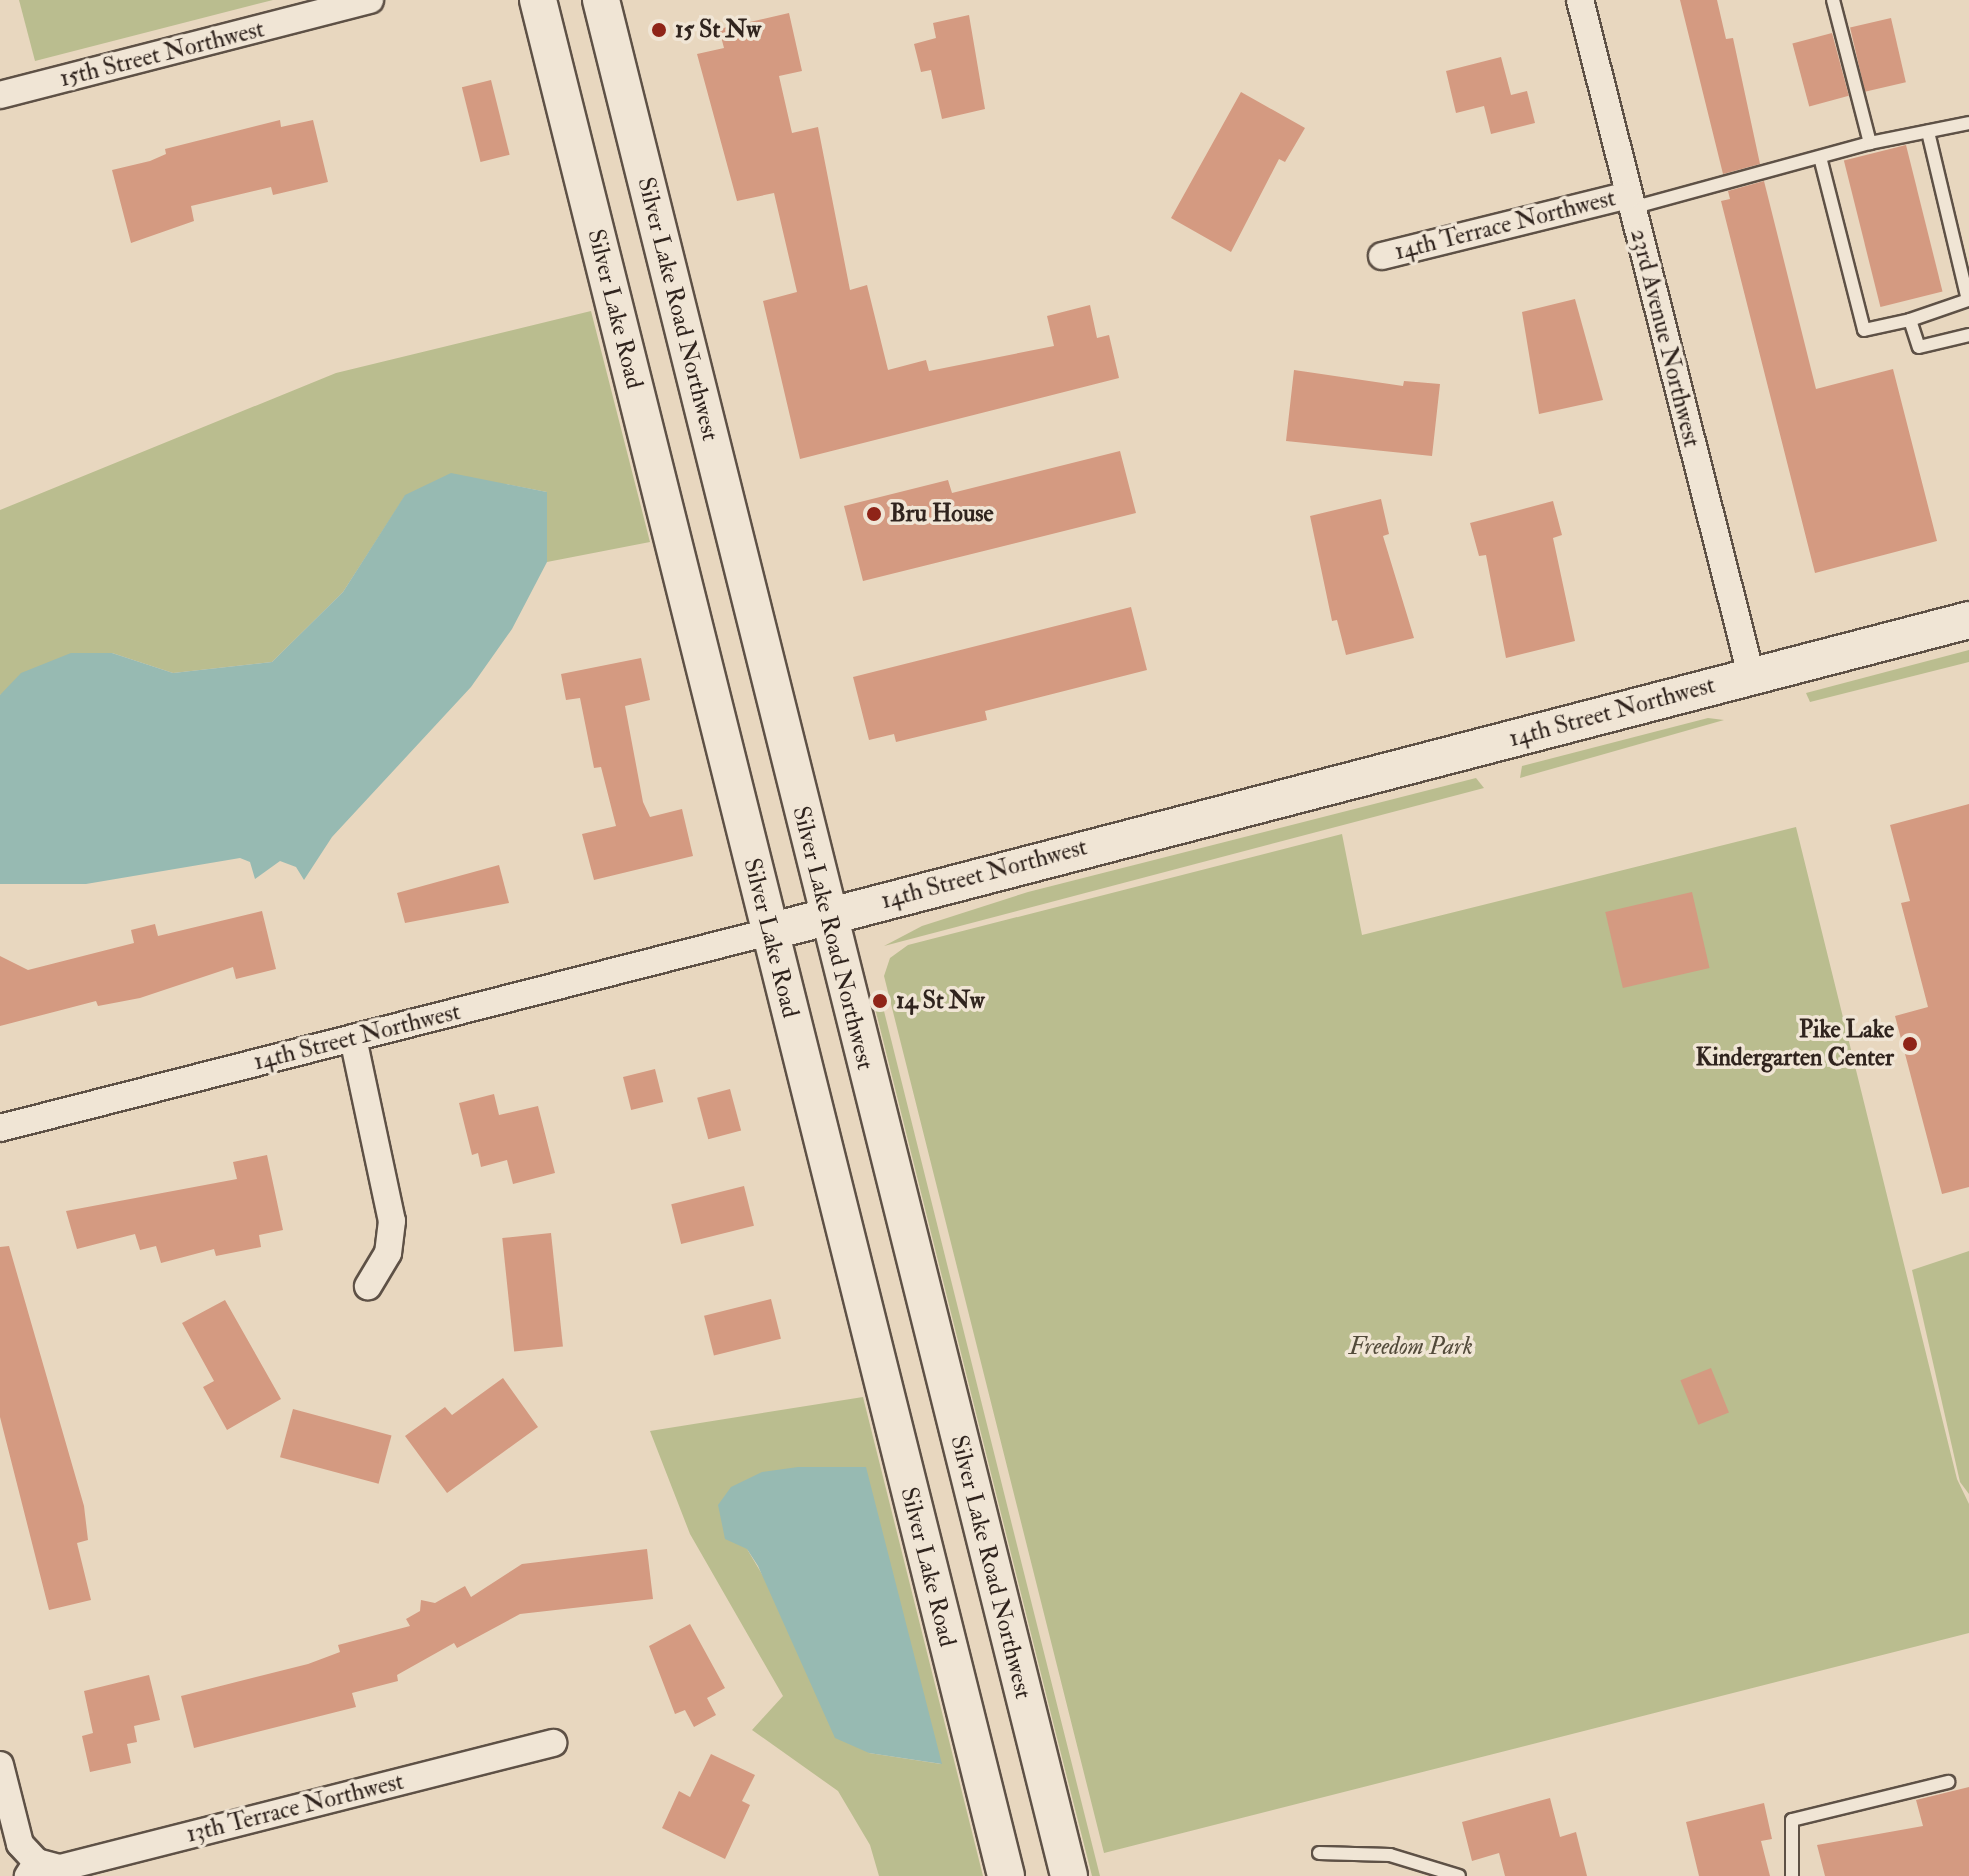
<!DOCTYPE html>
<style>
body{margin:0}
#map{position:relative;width:1969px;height:1876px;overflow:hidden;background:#e8d7bf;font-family:"IM FELL Double Pica",serif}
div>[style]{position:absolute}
.green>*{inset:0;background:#babd8f}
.water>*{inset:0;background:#97bab2}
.building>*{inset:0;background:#d49a81;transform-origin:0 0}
.roads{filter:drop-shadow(2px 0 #5e5146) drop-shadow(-2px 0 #5e5146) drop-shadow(0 2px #5e5146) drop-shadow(0 -2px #5e5146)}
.lane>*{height:12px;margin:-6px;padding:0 6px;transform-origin:6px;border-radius:6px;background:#f0e5d5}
.street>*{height:26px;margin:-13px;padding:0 13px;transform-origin:13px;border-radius:13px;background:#f0e5d5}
.secondary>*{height:36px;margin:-18px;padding:0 18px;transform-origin:18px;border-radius:18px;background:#f0e5d5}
.dots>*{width:22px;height:22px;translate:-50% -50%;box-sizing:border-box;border:4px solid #f0e5d5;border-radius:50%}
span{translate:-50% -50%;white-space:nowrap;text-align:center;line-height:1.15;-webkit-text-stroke:7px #f0e5d5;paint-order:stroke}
.poi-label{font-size:24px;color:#30241e;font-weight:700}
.left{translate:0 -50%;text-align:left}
.right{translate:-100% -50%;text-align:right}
.street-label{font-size:24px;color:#30241e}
.park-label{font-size:24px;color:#524a3a;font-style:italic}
</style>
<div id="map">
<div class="green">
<i style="clip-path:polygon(19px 0,273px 0,35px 61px)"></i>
<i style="clip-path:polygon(591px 311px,650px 542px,547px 562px,547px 492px,506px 484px,405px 496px,343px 592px,272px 662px,173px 673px,112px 653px,0 695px,0 510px,336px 373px)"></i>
<i style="clip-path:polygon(1969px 650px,1969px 662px,1810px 702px,1806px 693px)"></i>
<i style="clip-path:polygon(1708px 718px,1724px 720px,1520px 778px,1522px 766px)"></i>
<i style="clip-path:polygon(1476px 778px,1484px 788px,884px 946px,922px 926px,1028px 892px)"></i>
<i style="clip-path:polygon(1796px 827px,1957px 1479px,1969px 1504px,1969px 1633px,1104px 1853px,884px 976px,890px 958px,908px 945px,1342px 834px,1362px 935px)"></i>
<i style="clip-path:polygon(883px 1007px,1013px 1529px,1100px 1876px,1092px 1876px,1055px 1730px,875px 1008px)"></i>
<i style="clip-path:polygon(1969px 1251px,1969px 1494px,1960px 1482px,1912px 1270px)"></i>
<i style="clip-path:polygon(evenodd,863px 1397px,983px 1876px,879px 1876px,870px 1845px,838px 1791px,752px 1730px,783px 1696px,690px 1534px,650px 1431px,863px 1397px,747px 1549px,941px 1764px,869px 1753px,747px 1549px)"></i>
</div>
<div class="water">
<i style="clip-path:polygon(451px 473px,547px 492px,547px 562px,512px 629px,471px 687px,332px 837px,304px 880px,296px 867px,280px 861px,255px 879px,250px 862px,240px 858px,86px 884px,0 884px,0 695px,21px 673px,71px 653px,112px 653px,173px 673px,272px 662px,343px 592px,405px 495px)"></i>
<i style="clip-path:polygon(798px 1467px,866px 1467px,942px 1764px,869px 1753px,835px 1738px,758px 1566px,747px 1549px,725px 1539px,718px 1505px,731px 1487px,762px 1472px)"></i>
</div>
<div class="building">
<i style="clip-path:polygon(1680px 0,1717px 0,1726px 39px,1733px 38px,1760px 164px,1723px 174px)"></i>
<i style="clip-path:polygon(789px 13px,802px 71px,779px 76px,792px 133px,818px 127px,850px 290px,867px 285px,888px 370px,926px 360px,929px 371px,1054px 346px,1047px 316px,1090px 305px,1097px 338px,1109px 335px,1119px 378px,800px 459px,763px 301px,797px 292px,774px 193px,737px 201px,697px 54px,724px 48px,719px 29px)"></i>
<i style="clip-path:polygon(969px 15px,985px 109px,942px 119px,931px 70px,921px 72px,914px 44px,936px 38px,933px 23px)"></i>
<i style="left:1891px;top:18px;width:66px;height:42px;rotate:77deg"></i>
<i style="left:1832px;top:33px;width:65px;height:41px;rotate:75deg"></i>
<i style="clip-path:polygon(1501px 57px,1511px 95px,1527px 91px,1535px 123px,1491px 134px,1484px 106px,1456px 113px,1446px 71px)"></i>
<i style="left:491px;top:80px;width:77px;height:30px;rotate:76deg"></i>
<i style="clip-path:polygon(1241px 92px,1305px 128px,1285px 162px,1279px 159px,1231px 252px,1171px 218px)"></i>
<i style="clip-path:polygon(280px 120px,281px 127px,313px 120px,328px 182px,273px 195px,271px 187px,191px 206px,194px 221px,131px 243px,112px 170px,150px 161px,166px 154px,165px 149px)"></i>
<i style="left:1906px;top:145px;width:151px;height:64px;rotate:76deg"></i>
<i style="clip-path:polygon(1764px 181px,1816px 389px,1893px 369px,1937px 541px,1815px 573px,1721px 201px,1730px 199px,1728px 191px)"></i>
<i style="clip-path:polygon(1575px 299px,1603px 400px,1539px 414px,1522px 312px)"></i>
<i style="clip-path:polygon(1294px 370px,1403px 386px,1404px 381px,1440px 384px,1432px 456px,1286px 441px)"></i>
<i style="clip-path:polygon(1120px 451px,1136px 513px,863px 581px,844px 506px,948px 480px,952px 493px)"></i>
<i style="clip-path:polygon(1381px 499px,1389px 534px,1383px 536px,1414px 638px,1346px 655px,1337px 620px,1332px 621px,1310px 516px)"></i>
<i style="clip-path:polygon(1553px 501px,1562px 535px,1553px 538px,1575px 641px,1506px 658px,1486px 555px,1479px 556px,1470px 523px)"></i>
<i style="clip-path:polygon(1131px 607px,1147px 670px,985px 711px,987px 720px,896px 742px,894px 734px,869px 740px,853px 677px)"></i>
<i style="clip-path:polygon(641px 658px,650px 700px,625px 706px,643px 802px,650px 817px,682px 809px,693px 856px,594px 880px,582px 834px,616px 826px,601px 767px,594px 768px,580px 698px,566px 700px,561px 674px)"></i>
<i style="clip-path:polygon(1969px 804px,1969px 1187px,1942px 1194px,1895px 1016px,1928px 1007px,1901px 903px,1910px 901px,1890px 825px)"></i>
<i style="clip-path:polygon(499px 865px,509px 903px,405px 923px,397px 893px)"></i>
<i style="left:1692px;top:892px;width:78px;height:89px;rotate:77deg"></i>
<i style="clip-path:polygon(262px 911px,276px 969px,236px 979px,233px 967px,140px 998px,98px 1006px,96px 1001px,0 1026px,0 956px,28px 970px,134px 943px,131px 930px,155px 924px,158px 936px)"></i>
<i style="left:655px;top:1069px;width:34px;height:33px;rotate:76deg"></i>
<i style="left:730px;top:1089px;width:43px;height:34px;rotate:75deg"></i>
<i style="clip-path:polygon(494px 1094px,499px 1115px,538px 1106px,555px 1173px,513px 1184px,507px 1160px,481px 1167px,478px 1153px,472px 1155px,459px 1103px)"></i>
<i style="clip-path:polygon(267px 1155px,283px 1230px,259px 1235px,261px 1247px,216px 1256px,214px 1249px,161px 1263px,156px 1246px,140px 1250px,135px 1234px,77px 1249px,66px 1211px,237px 1179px,233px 1162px)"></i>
<i style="left:744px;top:1186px;width:41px;height:75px;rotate:76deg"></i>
<i style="left:551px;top:1233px;width:114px;height:49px;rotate:84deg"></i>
<i style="clip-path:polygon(9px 1246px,84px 1506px,88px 1540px,77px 1543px,91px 1600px,49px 1610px,0 1417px,0 1247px)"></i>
<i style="left:771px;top:1299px;width:41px;height:69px;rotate:76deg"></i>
<i style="clip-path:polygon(225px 1300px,281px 1399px,227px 1430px,203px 1387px,214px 1381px,182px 1323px)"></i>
<i style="left:1711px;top:1368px;width:48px;height:33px;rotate:68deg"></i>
<i style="clip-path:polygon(503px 1378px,538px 1427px,447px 1493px,405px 1436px,445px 1407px,452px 1415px)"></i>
<i style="left:293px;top:1409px;width:102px;height:50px;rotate:15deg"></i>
<i style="clip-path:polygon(647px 1549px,653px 1599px,520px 1614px,457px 1648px,454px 1643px,397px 1675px,398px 1681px,352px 1693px,356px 1707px,194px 1748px,181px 1696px,308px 1664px,340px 1652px,338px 1645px,410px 1626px,406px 1619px,420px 1611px,421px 1600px,435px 1603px,465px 1586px,471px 1597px,522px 1564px)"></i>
<i style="clip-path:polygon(690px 1624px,725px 1688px,707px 1698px,716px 1715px,694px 1727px,685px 1710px,675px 1714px,649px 1646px)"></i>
<i style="clip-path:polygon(149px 1675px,160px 1720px,134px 1726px,137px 1742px,127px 1744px,131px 1763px,90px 1772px,82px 1736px,93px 1733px,84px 1691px)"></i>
<i style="clip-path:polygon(711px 1754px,755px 1775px,742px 1801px,750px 1805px,725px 1859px,662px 1828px,679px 1791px,690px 1797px)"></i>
<i style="clip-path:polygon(1969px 1787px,1969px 1876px,1825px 1876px,1817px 1845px,1923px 1826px,1916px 1800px)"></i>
<i style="clip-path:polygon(1550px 1798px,1560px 1837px,1576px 1832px,1587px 1876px,1505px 1876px,1499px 1853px,1472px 1861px,1462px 1822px)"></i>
<i style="clip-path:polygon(1764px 1803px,1772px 1839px,1761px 1841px,1770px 1876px,1699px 1876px,1686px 1822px)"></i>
</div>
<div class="roads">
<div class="lane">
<i style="left:1833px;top:0;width:148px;rotate:75.5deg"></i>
<i style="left:1821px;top:161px;width:174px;rotate:75.7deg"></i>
<i style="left:1864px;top:330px;width:47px;rotate:-12.3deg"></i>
<i style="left:1910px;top:320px;width:61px;rotate:-19deg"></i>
<i style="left:1968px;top:300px;width:173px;rotate:-103.4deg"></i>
<i style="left:1632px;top:208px;width:247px;rotate:-15.3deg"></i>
<i style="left:1870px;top:143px;width:101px;rotate:-11.4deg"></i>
<i style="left:1910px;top:320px;width:28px;rotate:72deg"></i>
<i style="left:1919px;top:347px;width:51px;rotate:-13.5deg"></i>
<i style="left:1319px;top:1853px;width:71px;rotate:1.6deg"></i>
<i style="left:1390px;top:1855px;width:72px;rotate:16.9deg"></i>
<i style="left:1792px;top:1876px;width:56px;rotate:-90deg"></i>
<i style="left:1792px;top:1820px;width:161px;rotate:-13.7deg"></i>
</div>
<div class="street">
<i style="left:1580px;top:0;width:696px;rotate:75.78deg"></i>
<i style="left:0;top:95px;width:382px;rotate:-14.4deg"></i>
<i style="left:1382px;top:256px;width:253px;rotate:-13.9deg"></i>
<i style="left:353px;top:1038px;width:187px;rotate:78deg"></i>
<i style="left:392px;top:1221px;width:32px;rotate:97deg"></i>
<i style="left:388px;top:1253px;width:39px;rotate:121deg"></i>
<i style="left:0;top:1128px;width:794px;rotate:-14.3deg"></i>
<i style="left:0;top:1765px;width:81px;rotate:75.8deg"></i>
<i style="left:20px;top:1844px;width:25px;rotate:47deg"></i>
<i style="left:37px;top:1862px;width:17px;rotate:123deg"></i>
<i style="left:37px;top:1862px;width:24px;rotate:15deg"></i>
<i style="left:60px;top:1868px;width:509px;rotate:-14.23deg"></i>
</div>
<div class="secondary">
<i style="left:538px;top:0;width:1933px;rotate:75.99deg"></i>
<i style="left:601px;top:0;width:1933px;rotate:75.99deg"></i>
<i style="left:769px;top:932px;width:1240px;rotate:-14.57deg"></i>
</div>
</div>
<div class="dots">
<i style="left:659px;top:30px;background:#8f2418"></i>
<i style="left:874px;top:514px;background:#8f2418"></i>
<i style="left:880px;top:1001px;background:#8f2418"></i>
<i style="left:1910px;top:1044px;background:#8f2418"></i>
</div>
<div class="poi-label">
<span class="left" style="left:675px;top:30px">15 St Nw</span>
<span class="left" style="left:890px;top:514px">Bru House</span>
<span class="left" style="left:896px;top:1001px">14 St Nw</span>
<span class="right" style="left:1894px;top:1044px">Pike Lake<br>Kindergarten Center</span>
</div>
<div class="street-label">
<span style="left:162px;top:54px;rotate:-14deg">15th Street Northwest</span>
<span style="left:1505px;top:225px;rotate:-14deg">14th Terrace Northwest</span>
<span style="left:615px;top:309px;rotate:76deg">Silver Lake Road</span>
<span style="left:678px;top:309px;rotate:76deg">Silver Lake Road Northwest</span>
<span style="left:1665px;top:338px;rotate:76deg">23rd Avenue Northwest</span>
<span style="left:1612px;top:712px;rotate:-15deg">14th Street Northwest</span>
<span style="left:984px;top:874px;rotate:-15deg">14th Street Northwest</span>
<span style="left:771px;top:938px;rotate:76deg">Silver Lake Road</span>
<span style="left:833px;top:938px;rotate:76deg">Silver Lake Road Northwest</span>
<span style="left:357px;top:1037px;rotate:-14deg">14th Street Northwest</span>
<span style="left:928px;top:1567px;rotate:76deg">Silver Lake Road</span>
<span style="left:991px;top:1567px;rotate:76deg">Silver Lake Road Northwest</span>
<span style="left:295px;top:1808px;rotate:-14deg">13th Terrace Northwest</span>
</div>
<div class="park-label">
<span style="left:1411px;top:1347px">Freedom Park</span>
</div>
</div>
